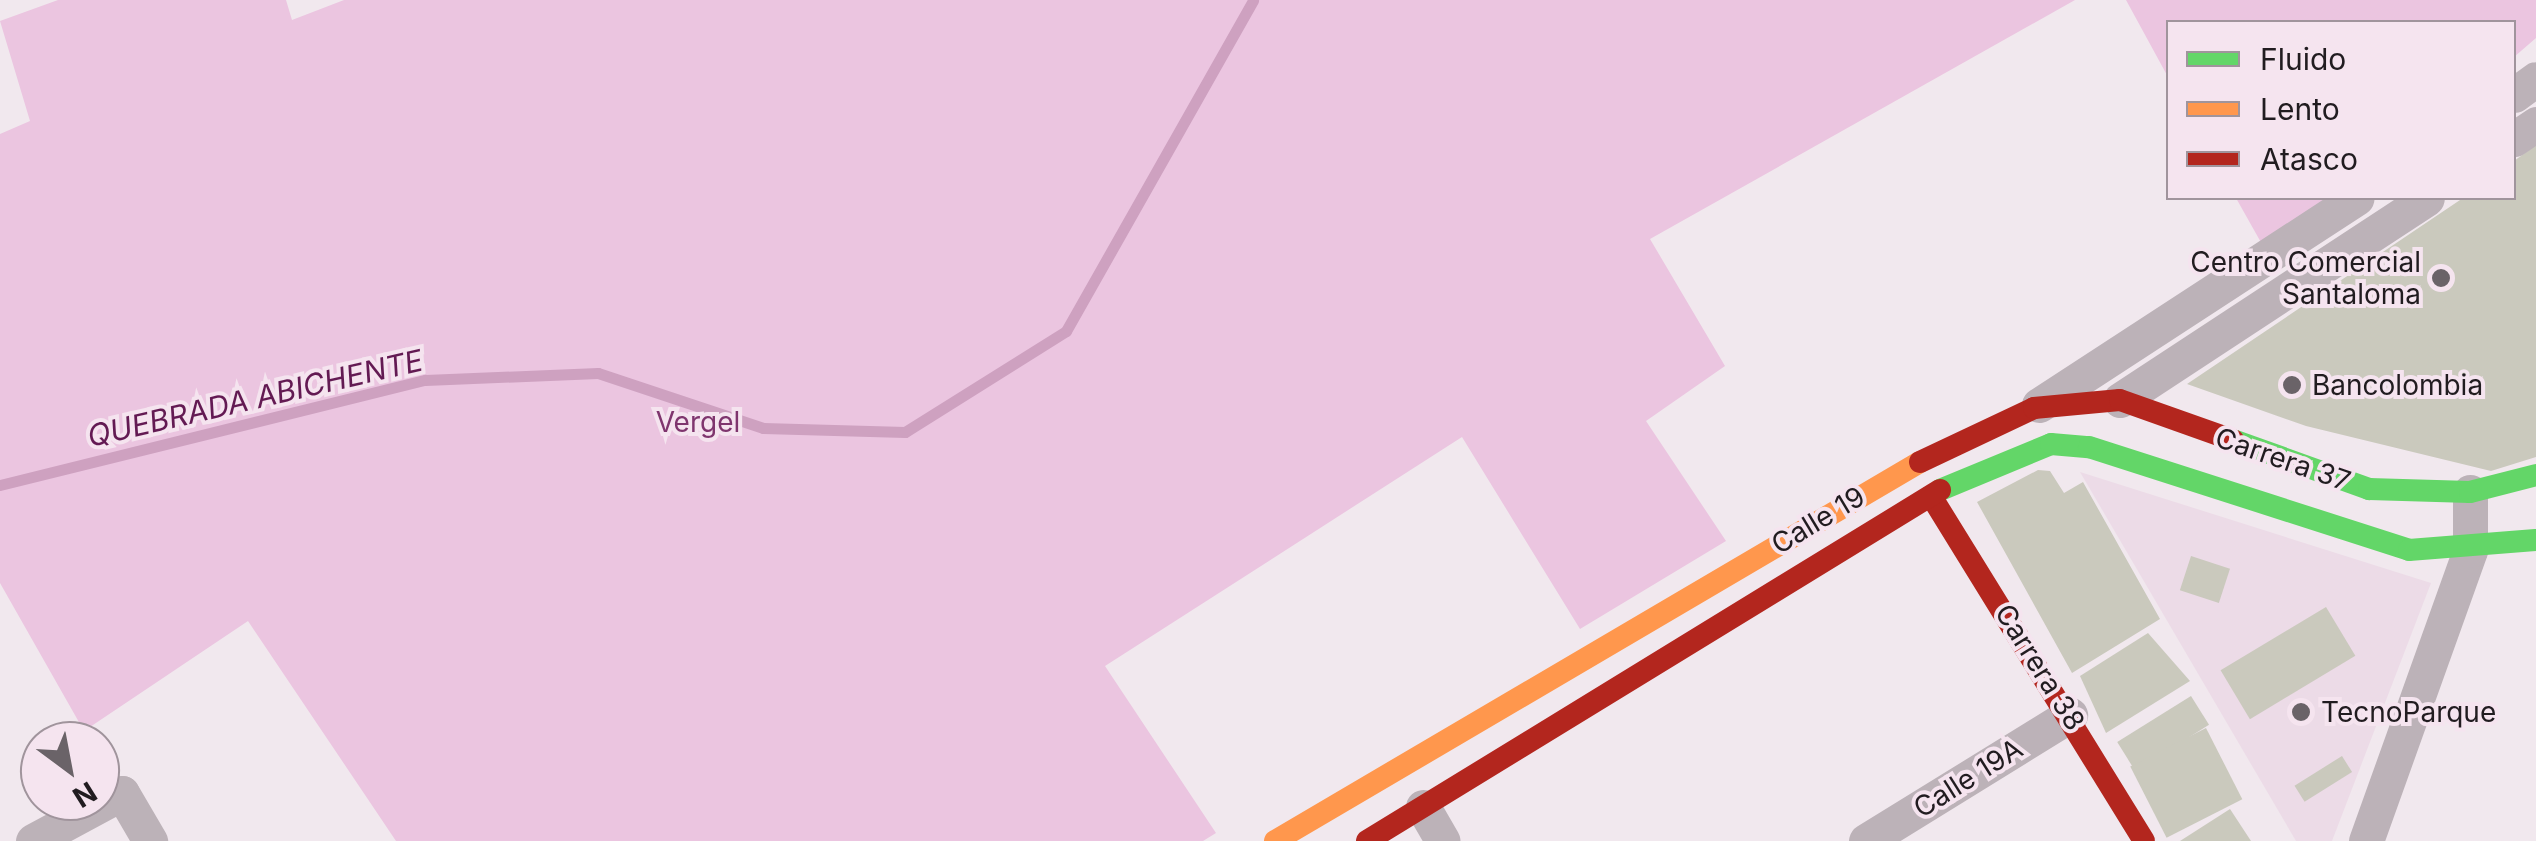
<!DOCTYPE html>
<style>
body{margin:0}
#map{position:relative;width:2536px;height:841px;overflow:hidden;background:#f1e8ee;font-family:Inter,sans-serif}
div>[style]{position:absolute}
.built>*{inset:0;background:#ecdbe7}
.green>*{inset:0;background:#ebc5e0}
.stream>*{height:11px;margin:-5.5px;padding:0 5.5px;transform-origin:5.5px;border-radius:5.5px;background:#cea1c0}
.building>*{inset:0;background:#cac9bd;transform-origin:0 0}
.street>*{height:35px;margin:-17.5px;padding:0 17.5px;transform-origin:17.5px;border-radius:17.5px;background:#bcb2b8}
.fast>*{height:22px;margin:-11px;padding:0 11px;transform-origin:11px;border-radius:11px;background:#63d668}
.slow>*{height:22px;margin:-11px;padding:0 11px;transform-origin:11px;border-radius:11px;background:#ff974d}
.jam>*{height:22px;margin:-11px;padding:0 11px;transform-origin:11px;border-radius:11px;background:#b3261e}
.dots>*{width:28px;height:28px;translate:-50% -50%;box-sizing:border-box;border:5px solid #f5e4ef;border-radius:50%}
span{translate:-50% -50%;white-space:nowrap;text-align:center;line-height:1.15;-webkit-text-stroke:8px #f5e4ef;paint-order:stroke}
.poi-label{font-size:28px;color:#211c20}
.right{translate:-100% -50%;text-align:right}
.left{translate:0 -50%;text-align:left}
.park-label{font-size:28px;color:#7f356e}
.street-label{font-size:28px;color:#211c20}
.water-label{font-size:30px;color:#631a53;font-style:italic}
.legend{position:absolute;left:2166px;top:20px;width:350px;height:180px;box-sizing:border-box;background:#f5e4ef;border:2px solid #a0949c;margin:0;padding:12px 18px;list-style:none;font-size:30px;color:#211c20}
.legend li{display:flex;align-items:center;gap:20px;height:50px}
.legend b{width:50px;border:2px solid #a0949c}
.north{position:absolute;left:20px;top:721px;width:100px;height:100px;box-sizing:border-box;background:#f5e4ef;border:2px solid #a0949c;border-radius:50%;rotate:148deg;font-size:28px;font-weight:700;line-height:40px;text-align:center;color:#211c20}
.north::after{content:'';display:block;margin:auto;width:35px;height:45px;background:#6a6368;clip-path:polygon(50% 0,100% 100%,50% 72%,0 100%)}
</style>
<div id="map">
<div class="built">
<i style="clip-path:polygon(2080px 472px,2431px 583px,2332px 841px,2296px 841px)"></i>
</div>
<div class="green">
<i style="clip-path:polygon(58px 0,286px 0,292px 20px,344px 0,2075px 0,1650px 239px,1725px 366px,1646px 421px,1726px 541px,1580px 629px,1462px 437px,1105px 666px,1216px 833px,1203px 841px,396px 841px,248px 621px,84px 731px,0 583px,0 134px,30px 121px,0 21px)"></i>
<i style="clip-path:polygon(2126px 0,2536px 0,2536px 38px,2514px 57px,2514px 22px,2168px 22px,2168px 77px)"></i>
<i style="clip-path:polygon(2236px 198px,2327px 198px,2263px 246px)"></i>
</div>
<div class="stream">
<i style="left:0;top:485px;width:438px;rotate:-13.9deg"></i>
<i style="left:425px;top:380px;width:173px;rotate:-2.3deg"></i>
<i style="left:598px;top:373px;width:174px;rotate:18.4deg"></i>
<i style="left:763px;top:428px;width:142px;rotate:1.6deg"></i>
<i style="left:905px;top:432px;width:190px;rotate:-32.1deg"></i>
<i style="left:1066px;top:331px;width:380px;rotate:-60.5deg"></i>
</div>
<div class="building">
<i style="clip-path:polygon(2536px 145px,2536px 457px,2491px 471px,2306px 426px,2187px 384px,2463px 198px,2514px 198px,2514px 161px)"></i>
<i style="clip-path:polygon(2038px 470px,2050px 471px,2064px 493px,2083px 482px,2160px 619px,2072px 673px,1977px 502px)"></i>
<i style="left:2191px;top:556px;width:41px;height:36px;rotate:18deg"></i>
<i style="left:2326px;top:607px;width:57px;height:123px;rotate:59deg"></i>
<i style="clip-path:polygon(2148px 633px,2190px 681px,2106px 733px,2080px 676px)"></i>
<i style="left:2191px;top:696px;width:34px;height:87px;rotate:58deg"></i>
<i style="left:2206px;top:728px;width:80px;height:85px;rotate:63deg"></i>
<i style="left:2342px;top:756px;width:19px;height:56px;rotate:58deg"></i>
<i style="clip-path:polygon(2230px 809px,2251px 841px,2180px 841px)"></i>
</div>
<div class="street">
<i style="left:2514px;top:95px;width:27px;rotate:-36deg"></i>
<i style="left:2514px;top:139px;width:27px;rotate:-34deg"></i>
<i style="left:2120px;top:400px;width:367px;rotate:-33.3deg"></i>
<i style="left:2039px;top:405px;width:379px;rotate:-33.1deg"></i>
<i style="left:1423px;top:807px;width:39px;rotate:60deg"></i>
<i style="left:33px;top:841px;width:101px;rotate:-28.3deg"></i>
<i style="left:122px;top:793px;width:56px;rotate:59.7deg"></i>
<i style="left:1866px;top:841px;width:240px;rotate:-31.7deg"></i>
<i style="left:2366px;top:841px;width:309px;rotate:-70.3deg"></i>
<i style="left:2470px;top:550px;width:58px;rotate:-90deg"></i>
</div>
<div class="fast">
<i style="left:2233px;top:440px;width:145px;rotate:19.8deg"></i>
<i style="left:2369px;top:489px;width:101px;rotate:1.7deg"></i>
<i style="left:2470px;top:492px;width:68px;rotate:-14.4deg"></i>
<i style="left:1940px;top:490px;width:120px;rotate:-22.5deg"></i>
<i style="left:2051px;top:444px;width:38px;rotate:5deg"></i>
<i style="left:2089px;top:447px;width:336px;rotate:17.8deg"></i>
<i style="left:2409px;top:550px;width:127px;rotate:-4.5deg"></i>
</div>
<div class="slow">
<i style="left:1275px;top:841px;width:748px;rotate:-30.44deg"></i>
</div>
<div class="jam">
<i style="left:1920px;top:462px;width:126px;rotate:-25.3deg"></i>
<i style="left:2034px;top:408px;width:86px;rotate:-5.3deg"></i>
<i style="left:2120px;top:400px;width:120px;rotate:19.5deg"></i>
<i style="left:1931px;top:496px;width:405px;rotate:58.3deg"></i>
<i style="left:1367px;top:841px;width:672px;rotate:-31.49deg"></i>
</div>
<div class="dots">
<i style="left:2441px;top:278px;background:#6a6368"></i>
<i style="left:2292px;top:385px;background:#6a6368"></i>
<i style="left:2301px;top:712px;background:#6a6368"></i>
</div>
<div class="poi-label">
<span class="right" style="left:2421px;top:278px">Centro Comercial<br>Santaloma</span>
<span class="left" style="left:2312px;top:385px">Bancolombia</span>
<span class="left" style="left:2321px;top:712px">TecnoParque</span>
</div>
<div class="park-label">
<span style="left:698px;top:422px">Vergel</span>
</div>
<div class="street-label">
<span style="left:2283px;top:459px;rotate:19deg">Carrera 37</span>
<span style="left:1818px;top:520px;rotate:-31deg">Calle 19</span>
<span style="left:2040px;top:667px;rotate:58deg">Carrera 38</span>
<span style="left:1968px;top:778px;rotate:-32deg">Calle 19A</span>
</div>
<div class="water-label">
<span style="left:255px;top:398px;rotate:-13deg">QUEBRADA ABICHENTE</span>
</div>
<ul class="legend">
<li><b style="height:12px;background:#63d668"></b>Fluido</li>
<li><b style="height:12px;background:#ff974d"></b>Lento</li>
<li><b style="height:12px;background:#b3261e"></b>Atasco</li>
</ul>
<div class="north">N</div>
</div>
